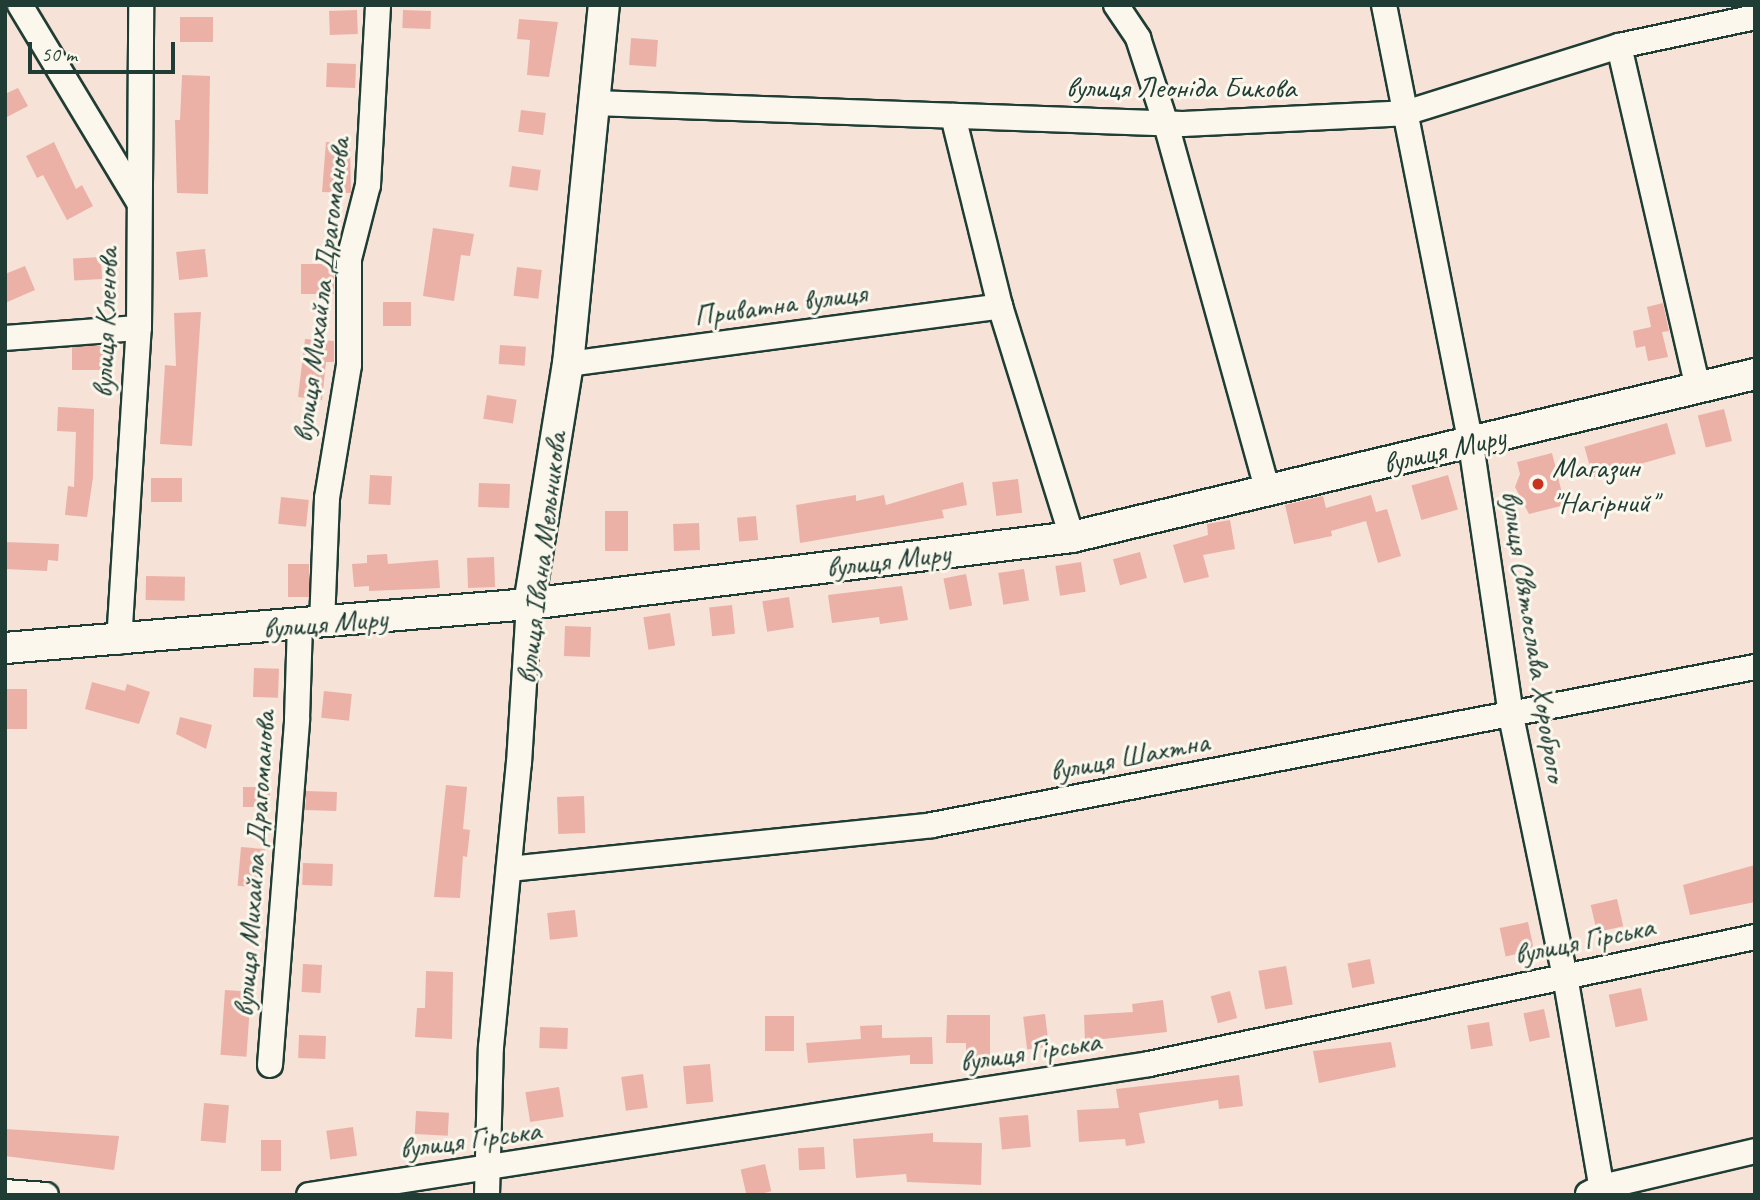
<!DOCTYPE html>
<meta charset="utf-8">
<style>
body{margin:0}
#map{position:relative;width:1760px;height:1200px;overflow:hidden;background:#f6e2d7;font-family:Caveat,sans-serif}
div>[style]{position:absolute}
.building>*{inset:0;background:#ebb1a7;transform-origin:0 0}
.roads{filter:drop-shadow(2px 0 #1f3d34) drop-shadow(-2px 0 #1f3d34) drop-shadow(0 2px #1f3d34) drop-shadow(0 -2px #1f3d34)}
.minor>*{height:24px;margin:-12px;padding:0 12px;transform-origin:12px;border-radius:12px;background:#fbf7ec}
.tertiary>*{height:30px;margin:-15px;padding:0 15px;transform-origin:15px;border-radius:15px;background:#fbf7ec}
.dots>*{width:19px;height:19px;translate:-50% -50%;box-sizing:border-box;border:4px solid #fbf7ec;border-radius:50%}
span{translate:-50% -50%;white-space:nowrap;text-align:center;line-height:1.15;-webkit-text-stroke:6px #fbf7ec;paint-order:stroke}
.street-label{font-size:30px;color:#1f3d34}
.poi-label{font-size:30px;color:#1f3d34}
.left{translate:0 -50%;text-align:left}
.frame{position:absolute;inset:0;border:7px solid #1f3d34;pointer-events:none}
.scale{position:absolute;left:28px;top:42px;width:147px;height:32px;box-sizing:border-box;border:4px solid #1f3d34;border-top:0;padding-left:9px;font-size:21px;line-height:24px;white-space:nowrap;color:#1f3d34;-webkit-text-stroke:5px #fbf7ec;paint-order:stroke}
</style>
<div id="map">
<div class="building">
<i style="left:357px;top:10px;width:24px;height:28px;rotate:88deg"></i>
<i style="left:403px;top:10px;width:28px;height:18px;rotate:2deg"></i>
<i style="left:180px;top:17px;width:33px;height:25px"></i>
<i style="clip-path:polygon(519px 19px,558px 22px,549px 77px,527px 75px,530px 40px,517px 39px)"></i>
<i style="left:631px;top:38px;width:27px;height:27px;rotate:4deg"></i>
<i style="left:327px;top:63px;width:29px;height:24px;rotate:2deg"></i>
<i style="clip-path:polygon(182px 75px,210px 76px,208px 194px,177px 193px,175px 120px,180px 120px)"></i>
<i style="clip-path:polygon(18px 88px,28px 106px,5px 118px,5px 94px)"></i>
<i style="left:521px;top:110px;width:25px;height:22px;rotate:7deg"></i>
<i style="clip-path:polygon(54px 142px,76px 189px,82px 185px,93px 206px,67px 220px,43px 175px,37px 178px,26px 156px)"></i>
<i style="clip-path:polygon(326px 142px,350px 144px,351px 193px,322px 192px)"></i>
<i style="left:512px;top:166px;width:29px;height:21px;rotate:8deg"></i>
<i style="clip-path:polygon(433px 228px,474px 234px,470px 256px,461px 255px,454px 301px,423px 296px)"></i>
<i style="left:205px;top:249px;width:28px;height:29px;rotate:84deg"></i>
<i style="left:101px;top:257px;width:22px;height:28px;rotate:87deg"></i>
<i style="left:334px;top:264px;width:30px;height:33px;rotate:90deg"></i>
<i style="clip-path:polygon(25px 266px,35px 290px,5px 303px,5px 274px)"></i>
<i style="left:517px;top:267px;width:25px;height:29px;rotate:7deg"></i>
<i style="left:383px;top:302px;width:28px;height:24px"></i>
<i style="clip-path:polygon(1663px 303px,1669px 331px,1662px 332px,1668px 357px,1648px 361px,1645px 346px,1636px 348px,1633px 331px,1651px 327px,1647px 307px)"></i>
<i style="clip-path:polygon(201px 312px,192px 446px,160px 444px,165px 365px,176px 366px,174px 313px)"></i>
<i style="clip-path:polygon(305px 339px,334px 341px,334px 362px,326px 362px,322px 400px,298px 397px)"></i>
<i style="left:500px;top:345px;width:26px;height:19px;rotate:4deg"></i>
<i style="left:103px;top:346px;width:24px;height:31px;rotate:90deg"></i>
<i style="left:487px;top:395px;width:30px;height:24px;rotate:9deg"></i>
<i style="clip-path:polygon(58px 407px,94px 409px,93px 478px,87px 517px,65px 515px,68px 486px,74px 487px,76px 432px,57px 431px)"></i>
<i style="left:1724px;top:409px;width:33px;height:27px;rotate:76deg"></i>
<i style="left:1667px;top:423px;width:32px;height:86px;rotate:74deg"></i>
<i style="clip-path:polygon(1552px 453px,1565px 505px,1529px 514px,1515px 487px,1520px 474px,1517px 462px)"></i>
<i style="left:370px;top:475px;width:22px;height:29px;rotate:3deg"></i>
<i style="left:1448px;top:475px;width:36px;height:38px;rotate:74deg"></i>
<i style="left:151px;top:478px;width:31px;height:24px"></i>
<i style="left:1018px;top:479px;width:34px;height:26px;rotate:83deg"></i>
<i style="clip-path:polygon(963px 482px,967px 505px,942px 510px,944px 518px,800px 543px,796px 505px,856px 495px,856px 501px,884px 495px,886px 505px)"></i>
<i style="left:479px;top:483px;width:31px;height:24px;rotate:2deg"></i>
<i style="clip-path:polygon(1371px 495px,1376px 512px,1387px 509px,1401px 556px,1378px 563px,1366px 521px,1331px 531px,1332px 536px,1294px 544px,1285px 505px,1323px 496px,1326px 508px)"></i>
<i style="left:281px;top:497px;width:28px;height:27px;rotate:6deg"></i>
<i style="left:605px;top:511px;width:23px;height:40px"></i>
<i style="left:756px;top:516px;width:24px;height:19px;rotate:85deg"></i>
<i style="clip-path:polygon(1230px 520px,1235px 549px,1203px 555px,1209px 577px,1184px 583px,1173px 545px,1208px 535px,1207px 524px)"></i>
<i style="left:699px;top:523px;width:27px;height:26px;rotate:88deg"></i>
<i style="clip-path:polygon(5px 542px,59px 544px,58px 561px,48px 560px,47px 571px,5px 569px)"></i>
<i style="left:1140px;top:552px;width:27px;height:28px;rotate:75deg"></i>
<i style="clip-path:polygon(387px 554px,388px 564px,438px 560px,440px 588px,369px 591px,369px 586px,354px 587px,352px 564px,367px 563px,367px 555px)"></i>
<i style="left:494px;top:557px;width:30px;height:27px;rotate:88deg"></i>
<i style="left:1081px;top:562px;width:30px;height:26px;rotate:81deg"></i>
<i style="left:288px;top:564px;width:21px;height:33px"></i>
<i style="left:1024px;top:569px;width:32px;height:26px;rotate:81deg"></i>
<i style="left:966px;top:574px;width:32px;height:23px;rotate:79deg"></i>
<i style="left:146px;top:576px;width:39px;height:24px;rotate:1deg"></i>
<i style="clip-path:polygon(902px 586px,908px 620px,880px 624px,879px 617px,832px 623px,828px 595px)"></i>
<i style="left:789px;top:597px;width:31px;height:27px;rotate:81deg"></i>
<i style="left:732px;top:605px;width:29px;height:23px;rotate:84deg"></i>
<i style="left:670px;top:613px;width:33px;height:27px;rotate:81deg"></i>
<i style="left:565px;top:626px;width:26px;height:30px;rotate:2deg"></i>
<i style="left:254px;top:668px;width:25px;height:29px;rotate:2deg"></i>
<i style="clip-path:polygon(92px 682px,125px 691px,127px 684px,150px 692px,139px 724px,85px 709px)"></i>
<i style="left:7px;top:689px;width:20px;height:40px"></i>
<i style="left:324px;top:691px;width:28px;height:27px;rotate:6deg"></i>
<i style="clip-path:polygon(180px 717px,212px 725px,206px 749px,176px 734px)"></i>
<i style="clip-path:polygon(446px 785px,467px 787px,463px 829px,470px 830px,467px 857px,463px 856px,460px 898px,434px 897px)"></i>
<i style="left:270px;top:787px;width:20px;height:27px;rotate:90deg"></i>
<i style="left:306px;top:791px;width:31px;height:19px;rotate:2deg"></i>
<i style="left:584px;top:796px;width:37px;height:27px;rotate:88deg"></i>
<i style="left:241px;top:847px;width:24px;height:39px;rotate:5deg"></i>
<i style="left:303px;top:863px;width:30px;height:22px;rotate:2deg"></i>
<i style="clip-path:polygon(1755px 865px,1755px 902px,1690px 915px,1683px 885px)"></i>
<i style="left:1617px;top:899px;width:28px;height:27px;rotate:77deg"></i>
<i style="left:575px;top:910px;width:27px;height:28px;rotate:84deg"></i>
<i style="left:1528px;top:922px;width:29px;height:29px;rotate:78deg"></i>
<i style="left:1370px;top:959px;width:25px;height:23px;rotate:79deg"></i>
<i style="left:303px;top:964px;width:19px;height:28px;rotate:3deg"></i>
<i style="left:1286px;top:966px;width:39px;height:28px;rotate:80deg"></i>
<i style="clip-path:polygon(426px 971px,453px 972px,452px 1039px,415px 1037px,417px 1008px,425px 1008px)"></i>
<i style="left:1641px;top:988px;width:33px;height:33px;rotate:78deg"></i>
<i style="left:225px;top:990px;width:26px;height:65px;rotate:4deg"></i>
<i style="left:1230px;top:991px;width:28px;height:20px;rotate:75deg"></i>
<i style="clip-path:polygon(1163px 1000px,1167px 1032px,1085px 1041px,1084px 1015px,1133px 1012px,1132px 1004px)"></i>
<i style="left:1544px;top:1009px;width:29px;height:21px;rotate:78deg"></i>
<i style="left:1045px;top:1014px;width:33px;height:22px;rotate:83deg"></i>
<i style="clip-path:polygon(947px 1015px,990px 1015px,990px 1058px,966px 1058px,966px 1043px,946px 1043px)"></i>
<i style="left:794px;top:1016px;width:35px;height:29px;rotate:90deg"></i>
<i style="left:1489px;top:1022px;width:24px;height:22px;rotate:81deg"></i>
<i style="clip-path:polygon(882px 1025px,882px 1038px,932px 1037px,933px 1064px,910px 1064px,910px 1055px,808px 1063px,806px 1043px,861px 1039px,860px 1026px)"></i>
<i style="left:540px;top:1027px;width:28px;height:21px;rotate:2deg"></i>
<i style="left:299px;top:1035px;width:27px;height:23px;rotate:2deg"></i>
<i style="clip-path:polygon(1391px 1042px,1396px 1067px,1319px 1083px,1313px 1051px)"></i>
<i style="left:710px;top:1064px;width:38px;height:27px;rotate:85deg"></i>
<i style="left:643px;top:1074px;width:34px;height:22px;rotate:82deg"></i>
<i style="clip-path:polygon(1239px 1075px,1243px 1106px,1219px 1109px,1218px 1100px,1139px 1113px,1145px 1143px,1126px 1146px,1125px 1139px,1079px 1142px,1077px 1110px,1119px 1108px,1116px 1089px)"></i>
<i style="left:559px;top:1087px;width:30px;height:34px;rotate:81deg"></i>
<i style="left:204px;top:1103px;width:25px;height:38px;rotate:5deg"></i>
<i style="left:416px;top:1111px;width:33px;height:23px;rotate:3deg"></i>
<i style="left:1028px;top:1115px;width:32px;height:29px;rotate:85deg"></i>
<i style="left:353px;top:1127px;width:29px;height:27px;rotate:82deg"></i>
<i style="clip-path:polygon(5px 1129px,119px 1136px,114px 1170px,5px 1156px)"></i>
<i style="clip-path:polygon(933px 1133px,933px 1142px,982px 1143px,981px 1185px,907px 1182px,906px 1174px,856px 1178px,853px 1139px)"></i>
<i style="left:261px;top:1140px;width:20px;height:31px"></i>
<i style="left:824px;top:1147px;width:22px;height:26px;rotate:87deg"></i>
<i style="left:765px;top:1164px;width:28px;height:25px;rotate:77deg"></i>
</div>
<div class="roads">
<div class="minor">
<i style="left:20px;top:5px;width:230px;rotate:58.9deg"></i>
<i style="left:1116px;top:5px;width:40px;rotate:56deg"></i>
<i style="left:1138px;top:38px;width:90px;rotate:72deg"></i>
<i style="left:1166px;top:124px;width:382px;rotate:74.5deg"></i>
<i style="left:1384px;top:5px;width:448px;rotate:78.8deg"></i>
<i style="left:1471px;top:444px;width:275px;rotate:81.6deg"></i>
<i style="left:1511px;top:716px;width:266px;rotate:78.3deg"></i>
<i style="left:1565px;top:976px;width:222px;rotate:80.2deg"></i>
<i style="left:1619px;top:46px;width:351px;rotate:77deg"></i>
<i style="left:594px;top:103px;width:589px;rotate:2.04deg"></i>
<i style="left:1183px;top:124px;width:222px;rotate:-2.8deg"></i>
<i style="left:1405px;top:113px;width:224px;rotate:-17.4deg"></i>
<i style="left:1619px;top:46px;width:139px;rotate:-12deg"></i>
<i style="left:953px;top:116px;width:196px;rotate:76.1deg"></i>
<i style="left:1000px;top:306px;width:242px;rotate:72.7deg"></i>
<i style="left:5px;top:338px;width:134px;rotate:-4.3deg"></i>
<i style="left:568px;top:364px;width:436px;rotate:-7.6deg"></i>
<i style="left:322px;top:623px;width:125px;rotate:-87.7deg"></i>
<i style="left:327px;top:498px;width:135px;rotate:-80.6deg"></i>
<i style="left:349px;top:365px;width:106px;rotate:-90deg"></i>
<i style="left:349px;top:259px;width:76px;rotate:-75.6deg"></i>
<i style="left:368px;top:185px;width:180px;rotate:-86.8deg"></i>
<i style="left:119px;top:642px;width:315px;rotate:-86.4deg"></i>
<i style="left:139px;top:328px;width:323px;rotate:-89.6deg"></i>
<i style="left:509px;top:869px;width:425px;rotate:-5.9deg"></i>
<i style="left:932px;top:825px;width:838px;rotate:-10.87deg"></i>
<i style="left:270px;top:1065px;width:347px;rotate:-85.5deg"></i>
<i style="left:297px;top:719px;width:94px;rotate:-88.2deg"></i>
<i style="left:5px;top:1192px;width:41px;rotate:4.2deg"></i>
<i style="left:1588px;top:1194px;width:16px;rotate:-27deg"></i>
<i style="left:1602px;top:1187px;width:157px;rotate:-13.2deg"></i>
<i style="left:309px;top:1195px;width:850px;rotate:-8.86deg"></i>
<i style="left:1149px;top:1064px;width:619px;rotate:-11.84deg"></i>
<i style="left:487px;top:1195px;width:148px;rotate:-88.5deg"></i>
<i style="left:491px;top:1047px;width:285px;rotate:-84.4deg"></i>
<i style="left:519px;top:763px;width:159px;rotate:-86.4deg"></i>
</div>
<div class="tertiary">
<i style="left:529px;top:604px;width:243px;rotate:-80.8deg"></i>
<i style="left:568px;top:364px;width:361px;rotate:-84.3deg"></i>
<i style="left:5px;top:648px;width:526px;rotate:-4.8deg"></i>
<i style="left:529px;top:604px;width:547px;rotate:-7.03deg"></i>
<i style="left:1072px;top:537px;width:702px;rotate:-13.42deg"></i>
</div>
</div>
<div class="dots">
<i style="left:1538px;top:484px;background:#c8321e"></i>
</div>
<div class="street-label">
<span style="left:1181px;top:87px">вулиця Леоніда Бикова</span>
<span style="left:321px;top:290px;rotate:-83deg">вулиця Михайла Драгоманова</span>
<span style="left:780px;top:304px;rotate:-8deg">Приватна вулиця</span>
<span style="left:105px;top:323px;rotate:-88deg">вулиця Кленова</span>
<span style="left:1444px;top:450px;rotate:-13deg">вулиця Миру</span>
<span style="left:541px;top:558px;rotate:-83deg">вулиця Івана Мельникова</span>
<span style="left:888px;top:560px;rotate:-7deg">вулиця Миру</span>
<span style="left:325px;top:623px;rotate:-5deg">вулиця Миру</span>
<span style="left:1534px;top:636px;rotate:81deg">вулиця Святослава Хороброго</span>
<span style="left:1129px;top:756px;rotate:-11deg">вулиця Шахтна</span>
<span style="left:254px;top:864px;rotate:-86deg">вулиця Михайла Драгоманова</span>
<span style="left:1584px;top:940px;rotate:-12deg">вулиця Гірська</span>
<span style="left:1030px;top:1051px;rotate:-9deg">вулиця Гірська</span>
<span style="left:470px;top:1139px;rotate:-8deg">вулиця Гірська</span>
</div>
<div class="poi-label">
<span class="left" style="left:1552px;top:484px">Магазин<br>"Нагірний"</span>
</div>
<div class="frame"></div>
<div class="scale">50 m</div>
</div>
